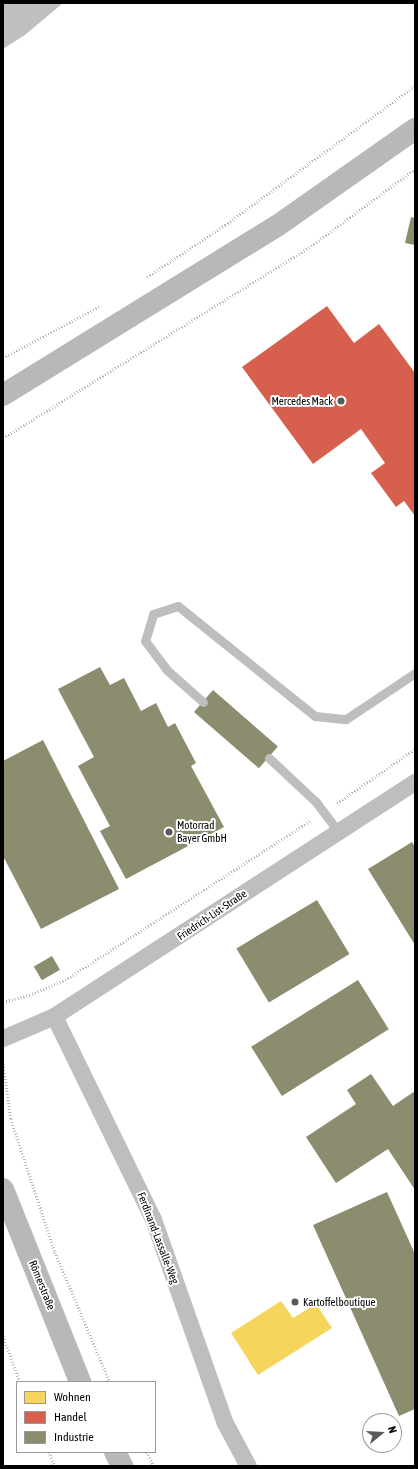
<!DOCTYPE html>
<meta charset="utf-8">
<style>
body{margin:0}
#map{position:relative;width:418px;height:1469px;overflow:hidden;background:#fff;font-family:"Asap Condensed",sans-serif}
div>[style]{position:absolute}
.water>*{inset:0;background:#bfbfbf}
.homes>*{inset:0;background:#f6d55c}
.shops>*{inset:0;background:#d6604d}
.industry>*{inset:0;background:#8c8c6e;transform-origin:0 0}
.path>*{height:2.5px;margin-top:-1.25px;transform-origin:0;background:repeating-linear-gradient(90deg,#b9b9b9 0 1px,transparent 0 3px)}
.lane>*{height:9px;margin:-4.5px;padding:0 4.5px;transform-origin:4.5px;border-radius:4.5px;background:#bebebe}
.street>*{height:17px;margin:-8.5px;padding:0 8.5px;transform-origin:8.5px;border-radius:8.5px;background:#bebebe}
.secondary>*{height:22px;margin:-11px;padding:0 11px;transform-origin:11px;border-radius:11px;background:#b8b8b8}
.dots>*{width:11px;height:11px;translate:-50% -50%;box-sizing:border-box;border:2px solid #fff;border-radius:50%}
span{translate:-50% -50%;white-space:nowrap;text-align:center;line-height:1.15;-webkit-text-stroke:4px #fff;paint-order:stroke}
.poi-label{font-size:11px;color:#000}
.right{translate:-100% -50%;text-align:right}
.left{translate:0 -50%;text-align:left}
.street-label{font-size:11px;color:#000}
.frame{position:absolute;inset:0;border:4px solid #000;pointer-events:none}
.legend{position:absolute;left:16px;top:1381px;width:140px;height:72px;box-sizing:border-box;background:#fff;border:1px solid #999;margin:0;padding:5px 7px;list-style:none;font-size:12px;color:#000}
.legend li{display:flex;align-items:center;gap:8px;height:20px}
.legend b{width:20px;border:1px solid #999}
.north{position:absolute;left:362px;top:1413px;width:40px;height:40px;box-sizing:border-box;background:#fff;border:1px solid #999;border-radius:50%;rotate:72deg;font-size:11px;font-weight:700;line-height:16px;text-align:center;color:#000}
.north::after{content:'';display:block;margin:auto;width:14px;height:18px;background:#595959;clip-path:polygon(50% 0,100% 100%,50% 72%,0 100%)}
</style>
<div id="map">
<div class="water">
<i style="clip-path:polygon(3px 3px,63px 3px,25px 35px,3px 49px)"></i>
</div>
<div class="homes">
<i style="clip-path:polygon(281px 1301px,293px 1318px,316px 1304px,332px 1328px,258px 1375px,231px 1333px)"></i>
</div>
<div class="shops">
<i style="clip-path:polygon(327px 306px,354px 343px,379px 324px,415px 373px,415px 516px,404px 501px,396px 507px,371px 473px,385px 463px,361px 429px,313px 464px,242px 367px)"></i>
</div>
<div class="industry">
<i style="clip-path:polygon(411px 217px,415px 218px,415px 245px,405px 243px)"></i>
<i style="clip-path:polygon(100px 667px,110px 685px,124px 678px,141px 711px,156px 703px,168px 727px,175px 723px,196px 763px,191px 766px,224px 827px,126px 879px,100px 831px,110px 826px,78px 766px,94px 757px,58px 689px)"></i>
<i style="left:213px;top:690px;width:86px;height:29px;rotate:41deg"></i>
<i style="clip-path:polygon(43px 740px,119px 889px,41px 929px,3px 856px,3px 761px)"></i>
<i style="clip-path:polygon(412px 842px,415px 847px,415px 945px,368px 869px)"></i>
<i style="left:317px;top:900px;width:63px;height:94px;rotate:59deg"></i>
<i style="left:52px;top:956px;width:16px;height:21px;rotate:60deg"></i>
<i style="left:358px;top:980px;width:58px;height:126px;rotate:58deg"></i>
<i style="clip-path:polygon(371px 1074px,393px 1106px,415px 1091px,415px 1190px,388px 1149px,336px 1183px,306px 1137px,356px 1104px,347px 1090px)"></i>
<i style="clip-path:polygon(387px 1192px,415px 1254px,415px 1409px,399px 1416px,313px 1225px)"></i>
</div>
<div class="path">
<i style="left:147px;top:277px;width:94px;rotate:-33.7deg"></i>
<i style="left:225px;top:225px;width:235px;rotate:-36.2deg"></i>
<i style="left:3px;top:358px;width:110px;rotate:-28.2deg"></i>
<i style="left:3px;top:438px;width:363px;rotate:-31.9deg"></i>
<i style="left:311px;top:246px;width:129px;rotate:-36.5deg"></i>
<i style="left:337px;top:803px;width:95px;rotate:-34.7deg"></i>
<i style="left:3px;top:1002px;width:30px;rotate:-15deg"></i>
<i style="left:32px;top:994px;width:36px;rotate:-23deg"></i>
<i style="left:65px;top:980px;width:293px;rotate:-33deg"></i>
<i style="left:3px;top:1061px;width:59px;rotate:82.1deg"></i>
<i style="left:11px;top:1119px;width:140px;rotate:71.7deg"></i>
<i style="left:55px;top:1252px;width:141px;rotate:67.1deg"></i>
<i style="left:3px;top:1336px;width:49px;rotate:69.7deg"></i>
<i style="left:49px;top:1452px;width:15px;rotate:67deg"></i>
<i style="left:147px;top:1452px;width:16px;rotate:63deg"></i>
</div>
<div class="lane">
<i style="left:203px;top:702px;width:48px;rotate:-138.4deg"></i>
<i style="left:167px;top:670px;width:36px;rotate:-127deg"></i>
<i style="left:145px;top:641px;width:28px;rotate:-73deg"></i>
<i style="left:153px;top:614px;width:26px;rotate:-18deg"></i>
<i style="left:178px;top:606px;width:176px;rotate:38.8deg"></i>
<i style="left:315px;top:716px;width:31px;rotate:6deg"></i>
<i style="left:346px;top:719px;width:83px;rotate:-33.7deg"></i>
<i style="left:269px;top:758px;width:64px;rotate:43.1deg"></i>
<i style="left:316px;top:802px;width:35px;rotate:53deg"></i>
</div>
<div class="street">
<i style="left:54px;top:1016px;width:226px;rotate:64deg"></i>
<i style="left:153px;top:1219px;width:216px;rotate:70.6deg"></i>
<i style="left:225px;top:1423px;width:49px;rotate:61.9deg"></i>
<i style="left:3px;top:1038px;width:56px;rotate:-23.3deg"></i>
<i style="left:54px;top:1016px;width:430px;rotate:-33deg"></i>
</div>
<div class="secondary">
<i style="left:3px;top:395px;width:322px;rotate:-31.7deg"></i>
<i style="left:277px;top:226px;width:169px;rotate:-35.1deg"></i>
<i style="left:3px;top:1189px;width:208px;rotate:68.2deg"></i>
<i style="left:115px;top:1452px;width:16px;rotate:63deg"></i>
</div>
<div class="dots">
<i style="left:341px;top:401px;background:#595959"></i>
<i style="left:169px;top:832px;background:#595959"></i>
<i style="left:295px;top:1302px;background:#595959"></i>
</div>
<div class="poi-label">
<span class="right" style="left:333px;top:401px">Mercedes Mack</span>
<span class="left" style="left:177px;top:832px">Motorrad<br>Bayer GmbH</span>
<span class="left" style="left:303px;top:1302px">Kartoffelboutique</span>
</div>
<div class="street-label">
<span style="left:212px;top:915px;rotate:-34deg">Friedrich-List-Straße</span>
<span style="left:158px;top:1238px;rotate:69deg">Ferdinand-Lassalle-Weg</span>
<span style="left:42px;top:1285px;rotate:68deg">Römerstraße</span>
</div>
<div class="frame"></div>
<ul class="legend">
<li><b style="height:11px;background:#f6d55c"></b>Wohnen</li>
<li><b style="height:11px;background:#d6604d"></b>Handel</li>
<li><b style="height:11px;background:#8c8c6e"></b>Industrie</li>
</ul>
<div class="north">N</div>
</div>
